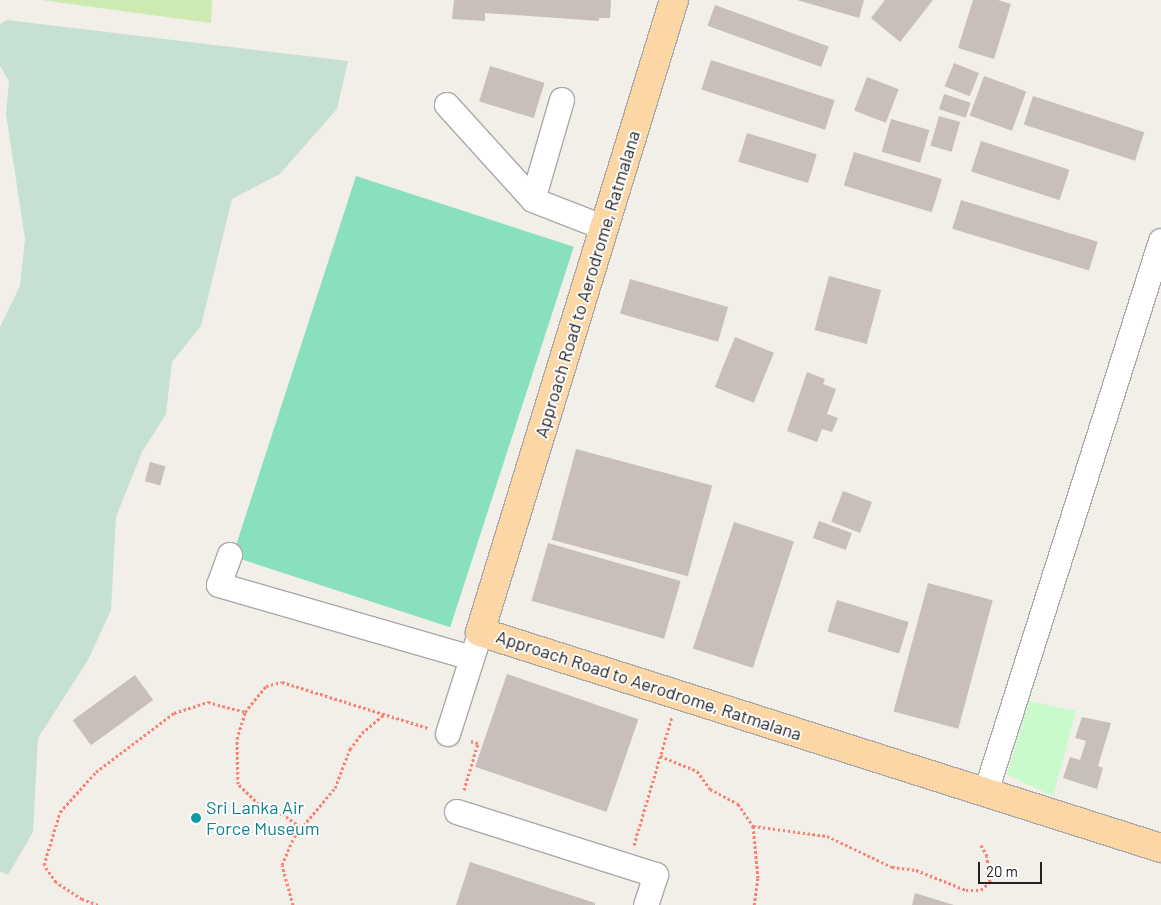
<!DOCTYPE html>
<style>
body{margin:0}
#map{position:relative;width:1161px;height:905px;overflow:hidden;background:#f2efe9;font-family:Barlow,sans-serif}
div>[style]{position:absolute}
.grass>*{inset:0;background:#cdebb0}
.wetland>*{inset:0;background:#c6e0d4}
.park>*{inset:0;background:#c8facc}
.pitch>*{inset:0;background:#88e0be;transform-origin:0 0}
.building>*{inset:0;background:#c7bfb8;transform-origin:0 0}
.path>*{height:3px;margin-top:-1.5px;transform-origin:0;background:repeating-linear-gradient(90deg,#fa8072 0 2.5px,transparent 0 5px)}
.roads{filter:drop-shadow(1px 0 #a9a9a9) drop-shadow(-1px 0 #a9a9a9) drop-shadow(0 1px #a9a9a9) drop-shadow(0 -1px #a9a9a9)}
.minor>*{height:24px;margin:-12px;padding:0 12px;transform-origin:12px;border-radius:12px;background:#fff}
.major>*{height:28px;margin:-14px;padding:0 14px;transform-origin:14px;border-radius:14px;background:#fcd6a4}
.dots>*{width:14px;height:14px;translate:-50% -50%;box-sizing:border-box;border:2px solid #fff;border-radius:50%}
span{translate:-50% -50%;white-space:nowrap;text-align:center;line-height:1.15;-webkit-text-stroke:4px #fff;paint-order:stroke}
.street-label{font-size:18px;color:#222}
.culture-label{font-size:18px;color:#0d838f}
.left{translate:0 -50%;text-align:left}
.scale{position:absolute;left:978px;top:862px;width:64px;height:22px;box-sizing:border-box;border:2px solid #222;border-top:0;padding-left:6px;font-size:15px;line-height:18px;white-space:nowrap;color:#222;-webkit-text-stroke:4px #fff;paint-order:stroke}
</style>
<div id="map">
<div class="grass">
<i style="clip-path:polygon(41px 0,212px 0,211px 23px)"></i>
</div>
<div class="wetland">
<i style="clip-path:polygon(7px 20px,348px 61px,337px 109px,280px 174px,232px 199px,201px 326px,172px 362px,166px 414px,142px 452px,116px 517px,111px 610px,88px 660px,38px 738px,33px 832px,8px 875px,0 871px,0 327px,20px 286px,25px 239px,6px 114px,9px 81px,0 66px,0 24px)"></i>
</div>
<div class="park">
<i style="clip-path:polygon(1029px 701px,1076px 711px,1053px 796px,1007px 775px)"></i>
</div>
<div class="pitch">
<i style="left:356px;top:176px;width:229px;height:400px;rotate:18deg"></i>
</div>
<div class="building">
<i style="clip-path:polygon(454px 0,611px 0,610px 18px,599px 18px,599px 21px,485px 13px,485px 21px,452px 19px)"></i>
<i style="clip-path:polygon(797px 0,864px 0,859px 18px)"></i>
<i style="clip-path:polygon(885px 0,933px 0,900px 42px,871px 18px)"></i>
<i style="clip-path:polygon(973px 0,998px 0,1011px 4px,994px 59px,958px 48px)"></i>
<i style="left:715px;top:5px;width:121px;height:22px;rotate:20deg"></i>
<i style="left:711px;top:60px;width:130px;height:31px;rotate:18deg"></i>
<i style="left:954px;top:63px;width:27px;height:25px;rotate:22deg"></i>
<i style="left:490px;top:66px;width:57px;height:37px;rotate:17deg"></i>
<i style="left:984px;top:76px;width:45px;height:42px;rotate:20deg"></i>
<i style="left:867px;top:77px;width:34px;height:36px;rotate:21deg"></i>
<i style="left:944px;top:94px;width:28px;height:16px;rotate:18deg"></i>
<i style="left:1033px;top:96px;width:117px;height:30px;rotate:18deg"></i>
<i style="left:939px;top:116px;width:22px;height:31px;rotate:16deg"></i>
<i style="left:891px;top:119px;width:40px;height:34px;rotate:16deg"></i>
<i style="left:747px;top:133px;width:73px;height:30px;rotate:17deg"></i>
<i style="left:981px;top:141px;width:93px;height:32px;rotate:18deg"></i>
<i style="left:854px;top:152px;width:92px;height:35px;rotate:17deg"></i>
<i style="left:961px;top:200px;width:143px;height:30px;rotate:17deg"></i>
<i style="left:829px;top:276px;width:54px;height:56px;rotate:15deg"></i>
<i style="left:630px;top:279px;width:102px;height:36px;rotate:16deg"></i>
<i style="left:735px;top:337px;width:42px;height:54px;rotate:22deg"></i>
<i style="clip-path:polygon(807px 372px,825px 379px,823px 384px,836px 389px,827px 414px,838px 418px,832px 432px,822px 429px,817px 442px,787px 431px)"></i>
<i style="left:576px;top:449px;width:141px;height:94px;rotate:15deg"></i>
<i style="left:150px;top:462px;width:16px;height:20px;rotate:15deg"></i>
<i style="left:843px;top:491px;width:31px;height:33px;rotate:21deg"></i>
<i style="left:819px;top:521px;width:35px;height:18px;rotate:20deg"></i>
<i style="left:734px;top:522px;width:63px;height:133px;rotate:18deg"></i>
<i style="left:548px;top:543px;width:138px;height:60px;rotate:16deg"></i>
<i style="left:928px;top:583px;width:67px;height:133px;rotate:15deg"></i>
<i style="left:837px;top:600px;width:75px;height:33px;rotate:17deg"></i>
<i style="left:507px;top:674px;width:139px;height:98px;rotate:19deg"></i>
<i style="left:135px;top:675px;width:31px;height:77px;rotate:54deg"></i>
<i style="clip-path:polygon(1082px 717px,1111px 723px,1098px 766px,1103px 768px,1097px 789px,1063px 778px,1070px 757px,1080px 760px,1086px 741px,1075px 738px)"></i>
<i style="clip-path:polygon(470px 862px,595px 903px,595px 905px,456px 905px)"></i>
<i style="clip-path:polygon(915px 893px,954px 905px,912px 905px)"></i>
</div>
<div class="path">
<i style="left:660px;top:756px;width:40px;rotate:22deg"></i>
<i style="left:697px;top:771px;width:22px;rotate:54deg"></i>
<i style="left:710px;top:789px;width:32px;rotate:28deg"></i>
<i style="left:738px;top:804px;width:27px;rotate:56deg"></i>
<i style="left:753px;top:826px;width:52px;rotate:84.5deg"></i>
<i style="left:758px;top:878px;width:27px;rotate:98deg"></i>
<i style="left:464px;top:790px;width:49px;rotate:-73.4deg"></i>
<i style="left:478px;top:743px;width:8px;rotate:-166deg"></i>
<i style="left:753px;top:826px;width:75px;rotate:7.7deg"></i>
<i style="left:827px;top:836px;width:72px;rotate:25.5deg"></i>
<i style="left:892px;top:867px;width:24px;rotate:7deg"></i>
<i style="left:916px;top:870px;width:54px;rotate:21.8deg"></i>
<i style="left:966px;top:890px;width:15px"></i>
<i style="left:981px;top:890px;width:12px;rotate:-42deg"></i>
<i style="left:990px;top:882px;width:26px;rotate:-97deg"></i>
<i style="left:987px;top:856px;width:13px;rotate:-119deg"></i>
<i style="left:300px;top:827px;width:21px;rotate:-143deg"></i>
<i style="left:283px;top:814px;width:17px;rotate:-170deg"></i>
<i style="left:266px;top:811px;width:39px;rotate:-136deg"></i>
<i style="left:238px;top:784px;width:45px;rotate:-91.3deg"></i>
<i style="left:237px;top:739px;width:28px;rotate:-73deg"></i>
<i style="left:245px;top:712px;width:33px;rotate:-51deg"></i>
<i style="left:266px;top:686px;width:16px;rotate:-14deg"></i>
<i style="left:282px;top:682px;width:153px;rotate:17.5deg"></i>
<i style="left:634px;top:845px;width:134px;rotate:-73.5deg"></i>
<i style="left:98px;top:905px;width:17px;rotate:-159deg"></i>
<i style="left:82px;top:899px;width:31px;rotate:-147deg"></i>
<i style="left:56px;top:882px;width:21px;rotate:-125deg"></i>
<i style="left:44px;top:865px;width:55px;rotate:-73.2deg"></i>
<i style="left:60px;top:812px;width:54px;rotate:-48deg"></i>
<i style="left:96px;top:772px;width:98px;rotate:-37.1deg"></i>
<i style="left:174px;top:713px;width:36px;rotate:-18deg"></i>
<i style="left:208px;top:702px;width:38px;rotate:15deg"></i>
<i style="left:293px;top:905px;width:41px;rotate:-105.4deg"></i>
<i style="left:282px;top:865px;width:30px;rotate:-67deg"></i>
<i style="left:294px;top:837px;width:64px;rotate:-50.1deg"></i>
<i style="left:335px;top:788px;width:42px;rotate:-69deg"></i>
<i style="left:350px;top:749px;width:20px;rotate:-53deg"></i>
<i style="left:362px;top:733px;width:30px;rotate:-40deg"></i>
</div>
<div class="roads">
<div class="minor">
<i style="left:447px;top:105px;width:128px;rotate:47.8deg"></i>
<i style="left:533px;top:200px;width:77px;rotate:21.3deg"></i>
<i style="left:533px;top:200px;width:104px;rotate:-73.8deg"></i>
<i style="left:230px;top:555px;width:32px;rotate:110deg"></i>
<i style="left:219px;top:585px;width:263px;rotate:16.1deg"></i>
<i style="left:448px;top:734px;width:96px;rotate:-72.3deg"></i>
<i style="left:986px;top:792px;width:578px;rotate:-72.38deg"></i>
<i style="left:457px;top:812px;width:209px;rotate:17.6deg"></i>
<i style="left:656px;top:875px;width:32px;rotate:108deg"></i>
</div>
<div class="major">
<i style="left:674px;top:0;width:661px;rotate:107.06deg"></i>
<i style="left:480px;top:632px;width:714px;rotate:17.6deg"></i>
</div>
</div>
<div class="dots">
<i style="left:196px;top:818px;background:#0f9aa8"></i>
</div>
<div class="street-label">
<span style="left:587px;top:284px;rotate:-73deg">Approach Road to Aerodrome, Ratmalana</span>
<span style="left:649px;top:685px;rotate:18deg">Approach Road to Aerodrome, Ratmalana</span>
</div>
<div class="culture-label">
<span class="left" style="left:206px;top:818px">Sri Lanka Air<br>Force Museum</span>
</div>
<div class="scale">20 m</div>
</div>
